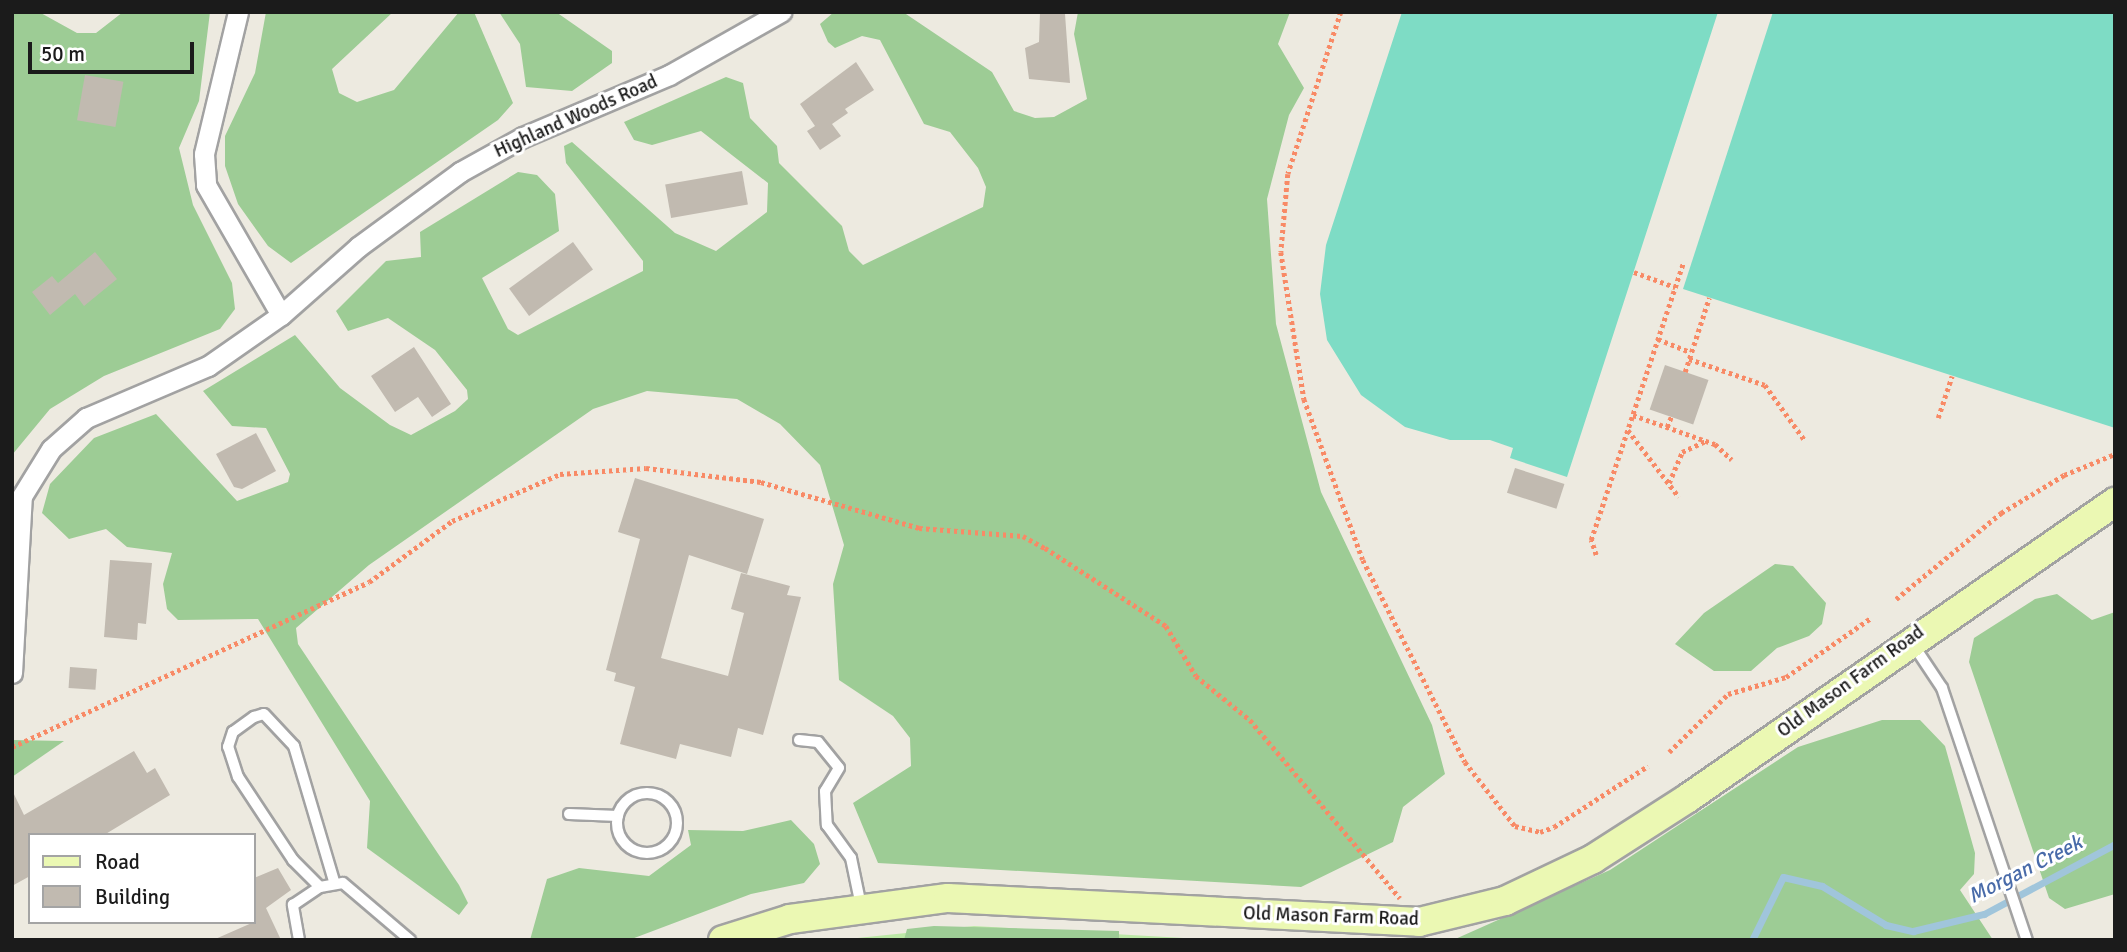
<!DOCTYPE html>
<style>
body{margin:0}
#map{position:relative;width:2127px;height:952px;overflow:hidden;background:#edeae0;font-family:Signika,sans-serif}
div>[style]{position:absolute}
.grass>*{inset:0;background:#bce8a6}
.forest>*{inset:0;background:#9dcc95}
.pitch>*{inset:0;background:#7edcc5}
.stream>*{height:7px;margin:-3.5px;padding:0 3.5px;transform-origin:3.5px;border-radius:3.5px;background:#a0c5db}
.building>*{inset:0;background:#c1bab0;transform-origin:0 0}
.path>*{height:4.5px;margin-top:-2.25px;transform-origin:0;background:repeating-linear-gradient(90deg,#f88a66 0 3.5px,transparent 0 7px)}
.roads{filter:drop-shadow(2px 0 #a2a2a2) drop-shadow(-2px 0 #a2a2a2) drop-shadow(0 2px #a2a2a2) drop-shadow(0 -2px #a2a2a2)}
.lane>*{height:10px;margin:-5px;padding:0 5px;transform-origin:5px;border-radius:5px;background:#fff}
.lane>.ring{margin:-5px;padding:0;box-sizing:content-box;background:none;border:10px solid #fff;border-radius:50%}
.street>*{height:19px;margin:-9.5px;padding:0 9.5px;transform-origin:9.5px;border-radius:9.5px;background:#fff}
.secondary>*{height:28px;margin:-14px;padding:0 14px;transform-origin:14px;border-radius:14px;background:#ebf8b3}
span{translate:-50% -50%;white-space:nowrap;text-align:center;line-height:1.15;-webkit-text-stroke:6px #fff;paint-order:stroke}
.street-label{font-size:19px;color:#1b1b1b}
.water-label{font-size:21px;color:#496ba9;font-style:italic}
.frame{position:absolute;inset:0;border:14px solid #1b1b1b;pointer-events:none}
.legend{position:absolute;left:28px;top:833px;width:228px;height:91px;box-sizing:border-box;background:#fff;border:2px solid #a4a4a4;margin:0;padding:9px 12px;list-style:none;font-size:21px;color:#1b1b1b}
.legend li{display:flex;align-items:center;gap:14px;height:35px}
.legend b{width:35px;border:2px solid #a4a4a4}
.scale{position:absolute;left:28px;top:42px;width:166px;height:32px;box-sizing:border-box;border:4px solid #1b1b1b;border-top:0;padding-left:9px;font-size:21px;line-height:24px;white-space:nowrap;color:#1b1b1b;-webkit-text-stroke:5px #fff;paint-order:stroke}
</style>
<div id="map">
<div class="grass">
<i style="clip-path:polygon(974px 926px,1219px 940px,838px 940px)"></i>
</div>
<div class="forest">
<i style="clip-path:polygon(12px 12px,39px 12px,77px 33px,96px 33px,123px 12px,210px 12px,199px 101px,179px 148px,193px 205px,232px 283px,235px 309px,220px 329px,104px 376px,50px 409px,12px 455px)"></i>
<i style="clip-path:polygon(266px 12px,393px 12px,332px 69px,339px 93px,357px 102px,394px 90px,459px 12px,474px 12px,513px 103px,498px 120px,291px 263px,268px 246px,238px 204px,225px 166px,225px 136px,255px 73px)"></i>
<i style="clip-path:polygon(499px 12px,556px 12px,612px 51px,612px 63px,572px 91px,526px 87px,520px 44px)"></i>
<i style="clip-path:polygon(834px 12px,903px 12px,992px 72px,1014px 111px,1035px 118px,1054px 117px,1087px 99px,1074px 34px,1078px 12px,1290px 12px,1278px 44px,1304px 88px,1289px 115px,1267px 199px,1276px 324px,1321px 492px,1432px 725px,1445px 774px,1403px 807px,1393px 842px,1301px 887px,878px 863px,853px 803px,911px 766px,910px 738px,893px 716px,839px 680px,833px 584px,844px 545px,820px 465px,780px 424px,737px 399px,647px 391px,593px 409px,369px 565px,296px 628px,298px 644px,459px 885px,468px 903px,459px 915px,367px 848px,370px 801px,258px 619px,178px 620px,167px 609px,163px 584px,172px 553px,127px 547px,106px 529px,69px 539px,42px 513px,50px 484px,94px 438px,156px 414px,237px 501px,288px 482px,290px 474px,266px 428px,232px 426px,203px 391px,295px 335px,340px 388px,390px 425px,411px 435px,455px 411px,468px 399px,467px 390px,435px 350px,388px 318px,348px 331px,336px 311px,386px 261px,421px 257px,420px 232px,518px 172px,537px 175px,555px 194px,559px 231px,482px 278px,508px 329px,518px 335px,643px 271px,643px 261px,566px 163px,564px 146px,572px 142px,675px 233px,716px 251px,767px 212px,768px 183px,701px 131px,652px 145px,634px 140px,624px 122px,726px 77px,743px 83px,750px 118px,777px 146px,779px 163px,842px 226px,849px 251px,863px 265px,983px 207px,986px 187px,978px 168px,950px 132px,924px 124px,880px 40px,862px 36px,835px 48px,828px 42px,820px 24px)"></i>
<i style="clip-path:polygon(1775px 564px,1793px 566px,1826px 603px,1822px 624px,1809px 636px,1777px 648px,1751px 671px,1714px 671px,1675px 644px,1704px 613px)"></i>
<i style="clip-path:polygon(2057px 594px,2092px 620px,2115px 612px,2115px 894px,2065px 909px,2049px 898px,1969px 662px,1974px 638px,2035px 599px)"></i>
<i style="clip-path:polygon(1882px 720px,1920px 720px,1945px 746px,1975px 853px,1974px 874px,1960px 890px,1993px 940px,1453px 940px,1610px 870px,1798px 747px)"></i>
<i style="clip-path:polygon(12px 740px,64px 741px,12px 777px)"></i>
<i style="clip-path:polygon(791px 820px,814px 844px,820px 864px,804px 883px,751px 894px,629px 940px,530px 940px,547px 879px,579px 868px,649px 876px,691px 845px,688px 830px,743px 831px)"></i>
<i style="clip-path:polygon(934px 926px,1119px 931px,1119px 940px,904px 940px,907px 929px)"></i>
</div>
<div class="pitch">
<i style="clip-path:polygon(1402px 12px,1718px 12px,1567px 477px,1510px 458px,1513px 448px,1490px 440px,1450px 440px,1405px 427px,1361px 395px,1327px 340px,1320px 294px,1326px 245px)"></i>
<i style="clip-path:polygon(1773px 12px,2115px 13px,2115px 428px,1683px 289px)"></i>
</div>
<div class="stream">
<i style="left:1752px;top:940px;width:70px;rotate:-63.8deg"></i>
<i style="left:1783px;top:877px;width:40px;rotate:13deg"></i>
<i style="left:1822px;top:886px;width:75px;rotate:31.4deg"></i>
<i style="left:1886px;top:925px;width:28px;rotate:13deg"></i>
<i style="left:1913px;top:931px;width:73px;rotate:-13.5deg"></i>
<i style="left:1984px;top:914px;width:149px;rotate:-28.1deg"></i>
</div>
<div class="building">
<i style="clip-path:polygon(1040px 12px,1065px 14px,1070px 83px,1029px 79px,1025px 48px,1039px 42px)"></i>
<i style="clip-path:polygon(856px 62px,874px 90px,845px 109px,848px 113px,832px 124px,841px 136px,820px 150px,807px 131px,815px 126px,800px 104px)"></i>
<i style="left:85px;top:75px;width:39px;height:46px;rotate:10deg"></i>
<i style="left:742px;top:171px;width:34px;height:78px;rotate:80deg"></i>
<i style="left:573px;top:242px;width:34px;height:79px;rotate:54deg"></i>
<i style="clip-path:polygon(95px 252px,117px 279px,84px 306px,75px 294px,50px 315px,32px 292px,52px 276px,58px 283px)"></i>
<i style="clip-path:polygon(414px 347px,451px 404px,432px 417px,418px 397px,395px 412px,371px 376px)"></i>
<i style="left:1665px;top:365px;width:46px;height:47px;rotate:19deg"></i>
<i style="clip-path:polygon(256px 433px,276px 471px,242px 489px,234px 487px,216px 454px)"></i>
<i style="left:1515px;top:468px;width:52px;height:26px;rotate:18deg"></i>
<i style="clip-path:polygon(635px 478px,764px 519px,747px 574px,689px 555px,661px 658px,728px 676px,744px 613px,731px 609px,741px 573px,790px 586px,787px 595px,801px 597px,763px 735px,738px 728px,731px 757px,680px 744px,676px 759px,620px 744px,635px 687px,614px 681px,616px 673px,606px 670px,640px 539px,618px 532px)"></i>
<i style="clip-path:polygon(110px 560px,152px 563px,146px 624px,138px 623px,137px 640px,104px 637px)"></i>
<i style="left:70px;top:667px;width:27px;height:21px;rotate:4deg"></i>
<i style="clip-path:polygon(134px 751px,147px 773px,155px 768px,170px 795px,104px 835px,30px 835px,30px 876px,12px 886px,12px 790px,24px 815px)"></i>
<i style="clip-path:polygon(278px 868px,291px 890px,266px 908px,281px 940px,213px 940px,254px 922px,254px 878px)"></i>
</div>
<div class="path">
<i style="left:1341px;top:12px;width:170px;rotate:108.1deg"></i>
<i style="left:1288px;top:174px;width:78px;rotate:95.1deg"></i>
<i style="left:1281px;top:252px;width:149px;rotate:81.1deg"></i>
<i style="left:1304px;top:399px;width:171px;rotate:69.9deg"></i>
<i style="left:1363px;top:560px;width:226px;rotate:63.2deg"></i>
<i style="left:1465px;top:762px;width:81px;rotate:52deg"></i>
<i style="left:1515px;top:826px;width:26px;rotate:13deg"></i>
<i style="left:1540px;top:832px;width:15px;rotate:-20deg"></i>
<i style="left:1554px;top:827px;width:112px;rotate:-33deg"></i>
<i style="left:1634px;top:272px;width:44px;rotate:20.1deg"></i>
<i style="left:1658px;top:339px;width:35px;rotate:22deg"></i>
<i style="left:1689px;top:359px;width:80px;rotate:18.9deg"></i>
<i style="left:1765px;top:385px;width:67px;rotate:54.2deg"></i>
<i style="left:1685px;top:372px;width:78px;rotate:-72deg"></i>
<i style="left:1633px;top:415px;width:87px;rotate:19.5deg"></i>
<i style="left:1715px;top:444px;width:23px;rotate:43deg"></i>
<i style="left:1938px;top:418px;width:44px;rotate:-71.6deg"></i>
<i style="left:1667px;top:427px;width:11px;rotate:-68deg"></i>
<i style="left:1628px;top:430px;width:84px;rotate:52.7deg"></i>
<i style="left:1669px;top:483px;width:34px;rotate:-67deg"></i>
<i style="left:1682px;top:452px;width:26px;rotate:-25deg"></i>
<i style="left:1596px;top:555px;width:16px;rotate:-108deg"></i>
<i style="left:1591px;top:540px;width:292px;rotate:-71.6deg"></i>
<i style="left:1896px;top:599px;width:136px;rotate:-39.3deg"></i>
<i style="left:2001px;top:513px;width:74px;rotate:-31.1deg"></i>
<i style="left:2064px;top:475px;width:55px;rotate:-22.4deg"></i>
<i style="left:12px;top:747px;width:393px;rotate:-24.8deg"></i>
<i style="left:369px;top:582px;width:103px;rotate:-36.3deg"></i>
<i style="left:452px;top:521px;width:118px;rotate:-23.5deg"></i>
<i style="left:560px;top:474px;width:86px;rotate:-4deg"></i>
<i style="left:646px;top:468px;width:116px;rotate:6.9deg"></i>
<i style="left:761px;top:482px;width:165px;rotate:16.2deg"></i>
<i style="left:919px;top:528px;width:104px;rotate:4.4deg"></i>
<i style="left:1023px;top:536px;width:25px;rotate:29deg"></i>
<i style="left:1045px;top:548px;width:144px;rotate:32.8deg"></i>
<i style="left:1166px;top:626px;width:58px;rotate:59deg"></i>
<i style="left:1196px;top:676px;width:70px;rotate:39.2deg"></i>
<i style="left:1250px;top:720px;width:233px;rotate:49.9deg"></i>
<i style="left:1669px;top:752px;width:83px;rotate:-44.5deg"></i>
<i style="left:1728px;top:694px;width:60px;rotate:-16.3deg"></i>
<i style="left:1786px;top:677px;width:103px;rotate:-34.8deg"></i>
</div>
<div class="roads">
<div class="lane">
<i style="left:1914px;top:646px;width:50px;rotate:56.3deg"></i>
<i style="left:1942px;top:688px;width:266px;rotate:71.4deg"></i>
<i style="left:799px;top:740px;width:19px;rotate:6deg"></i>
<i style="left:818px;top:742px;width:33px;rotate:51deg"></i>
<i style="left:839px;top:768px;width:27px;rotate:121deg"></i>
<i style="left:825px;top:791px;width:34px;rotate:87deg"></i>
<i style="left:827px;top:825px;width:41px;rotate:54deg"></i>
<i style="left:851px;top:858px;width:49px;rotate:78.2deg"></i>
<i class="ring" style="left:617px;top:793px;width:50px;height:50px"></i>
<i style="left:569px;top:814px;width:49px;rotate:2.3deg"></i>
<i style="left:320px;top:887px;width:38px;rotate:-135deg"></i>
<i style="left:293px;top:860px;width:100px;rotate:-123.5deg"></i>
<i style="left:238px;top:777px;width:32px;rotate:-108deg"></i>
<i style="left:228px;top:747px;width:16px;rotate:-72deg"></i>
<i style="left:233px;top:732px;width:26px;rotate:-36deg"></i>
<i style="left:254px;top:717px;width:10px;rotate:-17deg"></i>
<i style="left:264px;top:714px;width:44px;rotate:46.8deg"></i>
<i style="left:294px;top:746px;width:144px;rotate:73.5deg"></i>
<i style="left:299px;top:940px;width:36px;rotate:-100deg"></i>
<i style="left:293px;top:905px;width:32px;rotate:-34deg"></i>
<i style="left:320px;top:887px;width:23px;rotate:-10deg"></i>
<i style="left:343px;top:883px;width:88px;rotate:40.4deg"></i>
</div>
<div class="street">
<i style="left:238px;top:12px;width:146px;rotate:103.5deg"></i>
<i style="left:204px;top:154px;width:31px;rotate:86deg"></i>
<i style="left:206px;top:185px;width:150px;rotate:60deg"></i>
<i style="left:281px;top:315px;width:103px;rotate:-41.4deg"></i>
<i style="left:358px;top:247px;width:127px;rotate:-36.3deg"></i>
<i style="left:460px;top:172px;width:72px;rotate:-29.1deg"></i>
<i style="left:523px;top:137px;width:159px;rotate:-23deg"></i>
<i style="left:669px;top:75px;width:129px;rotate:-29.4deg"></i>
<i style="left:12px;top:673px;width:177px;rotate:-86.8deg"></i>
<i style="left:22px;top:496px;width:55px;rotate:-58.3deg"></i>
<i style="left:51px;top:449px;width:47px;rotate:-41.5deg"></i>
<i style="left:86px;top:418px;width:133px;rotate:-23.1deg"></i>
<i style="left:208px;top:366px;width:89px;rotate:-34.9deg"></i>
</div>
<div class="secondary">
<i style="left:723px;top:940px;width:70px;rotate:-17.4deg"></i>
<i style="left:790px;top:919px;width:159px;rotate:-7.6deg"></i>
<i style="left:948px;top:898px;width:472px;rotate:2.9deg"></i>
<i style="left:1419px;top:922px;width:89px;rotate:-13.7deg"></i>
<i style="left:1505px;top:901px;width:98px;rotate:-25.5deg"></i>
<i style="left:1593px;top:859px;width:113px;rotate:-32.7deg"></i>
<i style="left:1688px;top:798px;width:520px;rotate:-34.73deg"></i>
</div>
</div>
<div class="street-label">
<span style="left:576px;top:117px;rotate:-24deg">Highland Woods Road</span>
<span style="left:1851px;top:682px;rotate:-36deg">Old Mason Farm Road</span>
<span style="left:1331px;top:917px;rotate:2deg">Old Mason Farm Road</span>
</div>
<div class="water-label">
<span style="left:2025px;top:869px;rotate:-27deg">Morgan Creek</span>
</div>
<div class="frame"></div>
<ul class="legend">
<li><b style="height:9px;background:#ebf8b3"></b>Road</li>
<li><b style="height:19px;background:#c1bab0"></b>Building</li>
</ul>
<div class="scale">50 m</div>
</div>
